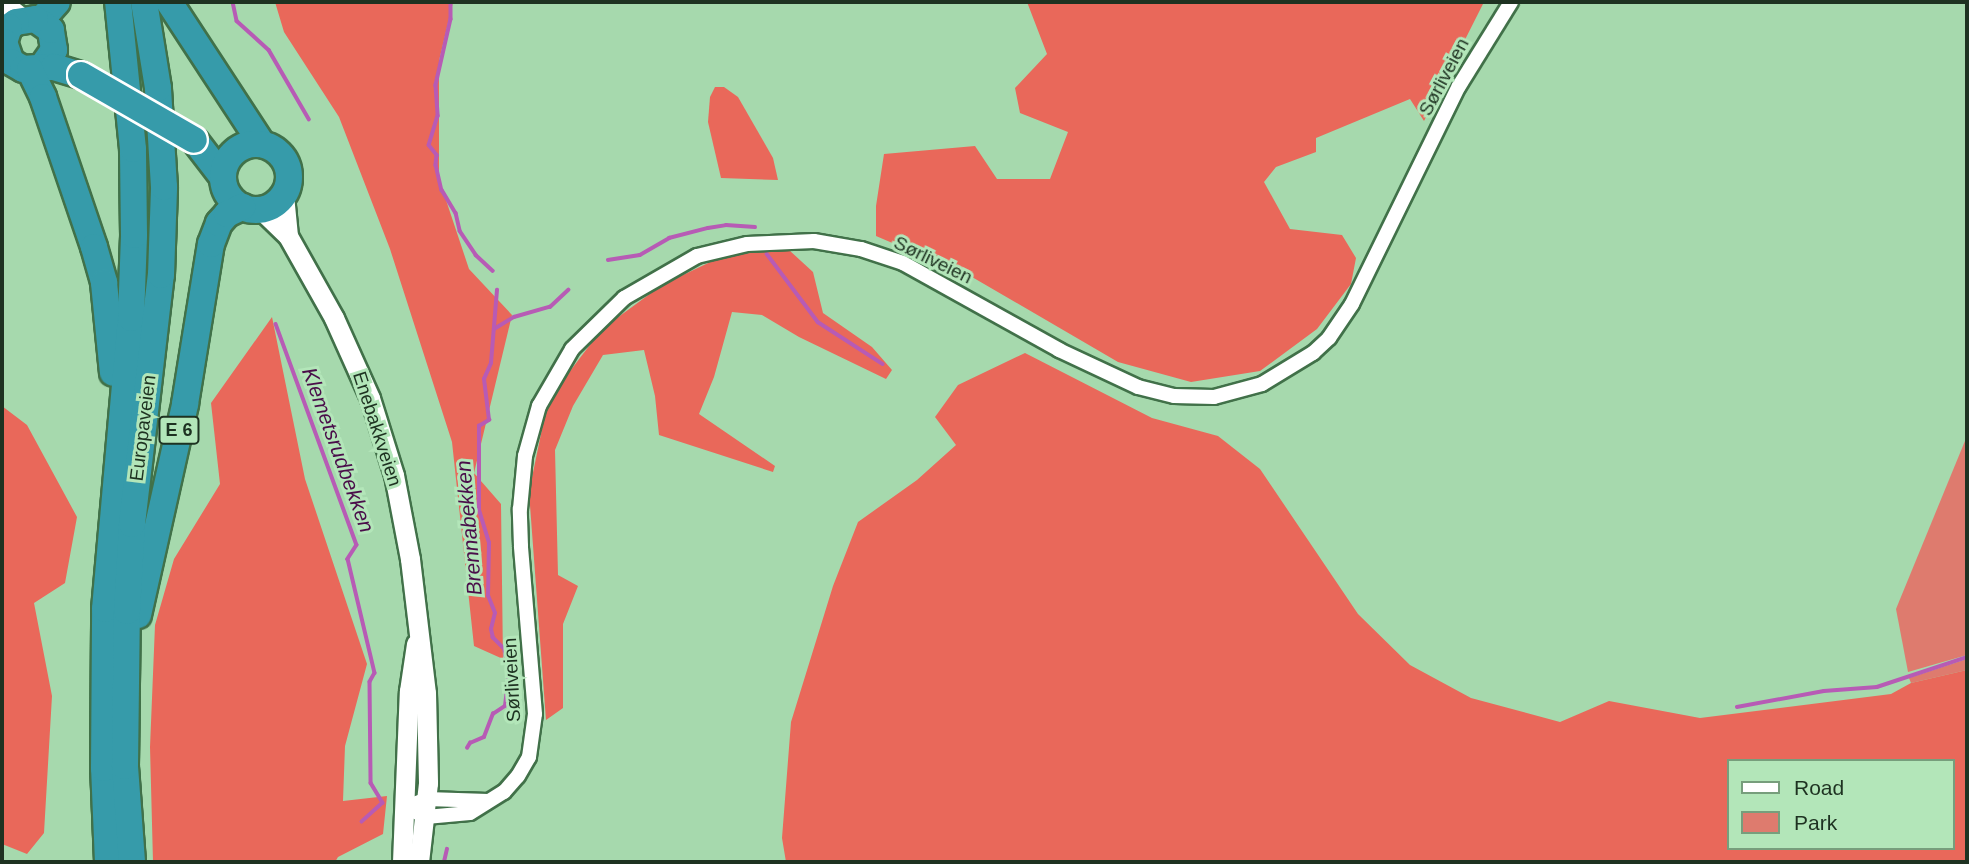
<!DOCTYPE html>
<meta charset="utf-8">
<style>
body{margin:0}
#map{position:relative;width:1969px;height:864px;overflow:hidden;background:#a6d9ad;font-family:Arial,sans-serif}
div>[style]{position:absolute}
.green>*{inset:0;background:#de7b6e}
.forest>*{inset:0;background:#e9685a}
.stream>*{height:3.5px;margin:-1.75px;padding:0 1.75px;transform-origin:1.75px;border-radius:1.75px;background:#b75bb5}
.roads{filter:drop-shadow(2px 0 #417149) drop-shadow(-2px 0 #417149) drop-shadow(0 2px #417149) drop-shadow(0 -2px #417149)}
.street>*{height:14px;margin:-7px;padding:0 7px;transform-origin:7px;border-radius:7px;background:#fff}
.secondary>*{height:19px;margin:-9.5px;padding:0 9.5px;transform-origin:9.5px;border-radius:9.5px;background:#fff}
.highway>*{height:26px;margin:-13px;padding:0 13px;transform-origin:13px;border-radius:13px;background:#369baa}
.highway>.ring{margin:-13px;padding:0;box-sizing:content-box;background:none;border:26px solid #369baa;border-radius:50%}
.bridges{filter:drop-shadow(2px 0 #fff) drop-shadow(-2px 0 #fff) drop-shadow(0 2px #fff) drop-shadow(0 -2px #fff)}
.highway-bridge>*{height:26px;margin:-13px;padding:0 13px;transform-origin:13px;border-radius:13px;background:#369baa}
span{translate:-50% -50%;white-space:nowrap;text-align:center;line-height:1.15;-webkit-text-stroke:6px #b3e6b9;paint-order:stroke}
.shield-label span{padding:2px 5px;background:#b3e6b9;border:2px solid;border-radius:5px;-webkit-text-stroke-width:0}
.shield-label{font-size:18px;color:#1e3221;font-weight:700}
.street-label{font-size:19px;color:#1e3221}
.water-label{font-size:21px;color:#4a0e4a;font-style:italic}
.frame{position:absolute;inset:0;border:4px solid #1e3221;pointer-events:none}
.legend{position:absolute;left:1727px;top:759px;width:228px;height:91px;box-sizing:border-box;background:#b3e6b9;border:2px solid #779e7c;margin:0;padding:9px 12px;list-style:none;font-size:21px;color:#1e3221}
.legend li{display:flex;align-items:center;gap:14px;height:35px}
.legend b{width:35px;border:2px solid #779e7c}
</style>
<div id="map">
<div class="green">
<i style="clip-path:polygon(1967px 436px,1967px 655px,1908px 672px,1896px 609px)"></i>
<i style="clip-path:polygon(1967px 659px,1967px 670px,1911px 683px,1909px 678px)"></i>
</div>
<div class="forest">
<i style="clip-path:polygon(275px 2px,453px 2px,439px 61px,439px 179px,469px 269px,512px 315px,474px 473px,501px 504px,503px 659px,474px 646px,452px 442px,390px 249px,339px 117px,284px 32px)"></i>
<i style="clip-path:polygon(1027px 2px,1484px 2px,1424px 121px,1410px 99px,1316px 138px,1316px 152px,1276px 167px,1264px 182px,1290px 229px,1342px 235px,1356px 258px,1351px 284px,1317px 329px,1260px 371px,1191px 382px,1118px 362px,972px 277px,876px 236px,876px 206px,884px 154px,975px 146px,997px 179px,1050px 179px,1068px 132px,1020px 113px,1015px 88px,1047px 54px)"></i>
<i style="clip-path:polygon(715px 87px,724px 87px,738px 97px,773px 158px,778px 180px,721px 178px,708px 122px,710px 97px)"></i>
<i style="clip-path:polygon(789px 250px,813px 272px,823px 313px,872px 347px,892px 370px,886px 379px,799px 337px,762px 315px,732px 312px,714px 377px,699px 414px,775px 466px,773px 472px,659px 435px,655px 396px,644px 350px,603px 355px,573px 406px,555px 450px,558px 575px,578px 586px,563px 624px,563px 708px,546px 720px,529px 492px,548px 400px,602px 329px,662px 285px,725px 255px)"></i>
<i style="clip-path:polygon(272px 317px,305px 479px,367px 664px,345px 746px,343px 801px,387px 796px,383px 834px,338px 857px,335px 862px,153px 862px,150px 747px,155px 625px,174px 559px,220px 484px,211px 403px)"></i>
<i style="clip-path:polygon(evenodd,1025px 353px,1152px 418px,1218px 436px,1260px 469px,1358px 614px,1410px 665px,1471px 698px,1560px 722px,1609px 701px,1700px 718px,1891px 694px,1911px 683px,1967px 670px,1967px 862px,786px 862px,782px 838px,791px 722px,833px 586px,858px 522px,917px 480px,956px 445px,935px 417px,958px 385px,1025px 353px,1729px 761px,1953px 761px,1953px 848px,1729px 848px,1729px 761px)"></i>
<i style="clip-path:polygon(2px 406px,27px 425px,77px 517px,65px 583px,34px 603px,52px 696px,44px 833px,27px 854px,2px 844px)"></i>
</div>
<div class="stream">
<i style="left:233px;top:2px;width:19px;rotate:78deg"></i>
<i style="left:237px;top:21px;width:43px;rotate:42.2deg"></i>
<i style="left:269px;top:50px;width:80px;rotate:59.9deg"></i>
<i style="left:451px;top:2px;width:17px;rotate:90deg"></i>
<i style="left:451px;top:19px;width:68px;rotate:102.8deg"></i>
<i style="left:436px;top:85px;width:31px;rotate:86deg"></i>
<i style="left:438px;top:116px;width:30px;rotate:107deg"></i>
<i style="left:429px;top:145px;width:13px;rotate:51deg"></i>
<i style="left:437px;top:155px;width:10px;rotate:96deg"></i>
<i style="left:436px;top:165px;width:26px;rotate:77deg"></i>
<i style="left:442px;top:190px;width:27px;rotate:59deg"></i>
<i style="left:456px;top:213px;width:18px;rotate:77deg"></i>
<i style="left:460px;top:231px;width:29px;rotate:56deg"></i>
<i style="left:476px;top:255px;width:23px;rotate:43deg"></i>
<i style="left:767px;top:254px;width:85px;rotate:53.1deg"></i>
<i style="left:818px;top:322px;width:77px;rotate:32.9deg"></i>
<i style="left:608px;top:260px;width:32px;rotate:-9deg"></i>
<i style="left:640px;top:255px;width:34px;rotate:-30deg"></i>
<i style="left:669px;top:238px;width:40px;rotate:-14.4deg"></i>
<i style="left:708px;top:228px;width:18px;rotate:-9deg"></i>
<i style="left:726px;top:225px;width:29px;rotate:4deg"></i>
<i style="left:276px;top:324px;width:235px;rotate:69.9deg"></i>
<i style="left:357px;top:545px;width:17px;rotate:123deg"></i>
<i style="left:348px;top:559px;width:117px;rotate:76.7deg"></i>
<i style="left:375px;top:673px;width:10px;rotate:119deg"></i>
<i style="left:370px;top:682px;width:101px;rotate:89.4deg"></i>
<i style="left:371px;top:783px;width:23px;rotate:59deg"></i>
<i style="left:383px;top:803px;width:28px;rotate:138deg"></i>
<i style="left:494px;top:329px;width:23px;rotate:-31deg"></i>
<i style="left:514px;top:317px;width:37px;rotate:-16deg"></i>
<i style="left:550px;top:307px;width:25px;rotate:-43deg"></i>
<i style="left:1737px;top:707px;width:88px;rotate:-10.4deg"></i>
<i style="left:1824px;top:691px;width:53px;rotate:-4.3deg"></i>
<i style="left:1877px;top:687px;width:95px;rotate:-18.4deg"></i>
<i style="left:467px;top:748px;width:6px;rotate:-59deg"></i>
<i style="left:470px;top:743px;width:15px;rotate:-23deg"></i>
<i style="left:484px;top:737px;width:25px;rotate:-69deg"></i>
<i style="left:493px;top:714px;width:14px;rotate:-34deg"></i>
<i style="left:505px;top:706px;width:34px;rotate:-83deg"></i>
<i style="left:509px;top:672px;width:24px;rotate:-102deg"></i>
<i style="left:504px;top:649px;width:16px;rotate:-135deg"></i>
<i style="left:493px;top:638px;width:9px;rotate:-103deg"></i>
<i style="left:491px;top:629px;width:16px;rotate:-76deg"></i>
<i style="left:495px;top:613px;width:18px;rotate:-112deg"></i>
<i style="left:488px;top:596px;width:53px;rotate:-88.9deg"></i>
<i style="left:489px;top:543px;width:34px;rotate:-107deg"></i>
<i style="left:479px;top:510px;width:84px;rotate:-90deg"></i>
<i style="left:479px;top:426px;width:12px;rotate:-31deg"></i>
<i style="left:489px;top:420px;width:41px;rotate:-97deg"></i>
<i style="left:484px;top:379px;width:17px;rotate:-66deg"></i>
<i style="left:491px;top:363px;width:73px;rotate:-85.3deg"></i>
<i style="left:444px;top:862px;width:13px;rotate:-77deg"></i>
</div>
<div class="roads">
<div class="street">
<i style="left:488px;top:801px;width:61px;rotate:-178.1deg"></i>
<i style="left:427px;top:799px;width:22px;rotate:159deg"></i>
<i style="left:406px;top:807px;width:22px;rotate:27deg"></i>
<i style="left:426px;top:817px;width:44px;rotate:-5.2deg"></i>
<i style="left:470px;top:813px;width:40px;rotate:-32deg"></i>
<i style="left:504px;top:792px;width:21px;rotate:-49deg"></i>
<i style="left:518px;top:776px;width:22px;rotate:-60deg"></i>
<i style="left:529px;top:757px;width:43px;rotate:-82.1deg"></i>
<i style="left:535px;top:714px;width:169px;rotate:-94.8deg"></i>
<i style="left:521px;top:546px;width:37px;rotate:-92deg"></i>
<i style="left:520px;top:509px;width:53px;rotate:-84.6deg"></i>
<i style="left:525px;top:456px;width:52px;rotate:-74.4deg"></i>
<i style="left:539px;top:406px;width:66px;rotate:-59.9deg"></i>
<i style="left:572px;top:349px;width:73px;rotate:-44.4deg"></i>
<i style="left:624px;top:298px;width:84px;rotate:-29.9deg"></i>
<i style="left:697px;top:256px;width:51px;rotate:-13.5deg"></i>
<i style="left:747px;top:244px;width:67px;rotate:-2.6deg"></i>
<i style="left:814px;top:241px;width:48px;rotate:9.7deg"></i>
<i style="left:861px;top:249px;width:44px;rotate:18.4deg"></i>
<i style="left:903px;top:263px;width:179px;rotate:29.1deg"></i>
<i style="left:1059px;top:350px;width:87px;rotate:25.1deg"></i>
<i style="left:1138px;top:387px;width:37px;rotate:14deg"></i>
<i style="left:1174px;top:396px;width:40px;rotate:1.4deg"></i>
<i style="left:1214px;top:397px;width:50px;rotate:-15.2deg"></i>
<i style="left:1262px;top:384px;width:60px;rotate:-31.3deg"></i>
<i style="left:1313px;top:353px;width:22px;rotate:-43deg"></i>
<i style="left:1329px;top:338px;width:41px;rotate:-55.9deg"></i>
<i style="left:1352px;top:304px;width:243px;rotate:-63.9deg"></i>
<i style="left:1459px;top:86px;width:99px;rotate:-58.2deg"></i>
</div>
<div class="secondary">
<i style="left:2px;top:2px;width:28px;rotate:38deg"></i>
<i style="left:284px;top:195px;width:41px;rotate:84.4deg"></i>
<i style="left:261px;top:210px;width:37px;rotate:44deg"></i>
<i style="left:288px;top:236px;width:94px;rotate:60.7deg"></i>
<i style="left:334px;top:318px;width:88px;rotate:65.8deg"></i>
<i style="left:370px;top:398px;width:81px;rotate:72.7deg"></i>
<i style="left:394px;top:475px;width:86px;rotate:79.2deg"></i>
<i style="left:410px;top:559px;width:135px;rotate:83.2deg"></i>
<i style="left:426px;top:693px;width:90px;rotate:88.7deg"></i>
<i style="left:428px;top:783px;width:80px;rotate:96.5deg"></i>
<i style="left:402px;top:862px;width:171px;rotate:-87.7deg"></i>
<i style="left:409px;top:691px;width:48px;rotate:-81.5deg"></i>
</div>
<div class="highway">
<i style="left:169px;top:2px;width:170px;rotate:56.8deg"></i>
<i style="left:40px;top:21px;width:25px;rotate:-48deg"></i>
<i style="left:42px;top:67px;width:21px;rotate:-55deg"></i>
<i style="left:54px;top:50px;width:20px;rotate:-99deg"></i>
<i style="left:51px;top:30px;width:19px;rotate:-145deg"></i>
<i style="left:35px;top:19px;width:19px;rotate:171deg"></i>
<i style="left:16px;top:22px;width:9px;rotate:144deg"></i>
<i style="left:9px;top:27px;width:16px;rotate:108deg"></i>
<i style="left:4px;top:42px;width:21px;rotate:71deg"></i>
<i style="left:11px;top:62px;width:14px;rotate:30deg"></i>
<i style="left:23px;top:69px;width:31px;rotate:-4deg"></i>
<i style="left:54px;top:67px;width:28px;rotate:17deg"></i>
<i style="left:30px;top:70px;width:30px;rotate:64deg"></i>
<i style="left:43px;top:97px;width:158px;rotate:71.2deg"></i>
<i style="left:94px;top:247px;width:37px;rotate:74deg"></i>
<i style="left:104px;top:283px;width:90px;rotate:84.3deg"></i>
<i style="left:196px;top:142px;width:43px;rotate:52.6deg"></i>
<i class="ring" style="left:223px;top:144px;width:40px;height:40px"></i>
<i style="left:138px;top:615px;width:216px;rotate:-77.4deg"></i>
<i style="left:185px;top:404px;width:162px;rotate:-80.8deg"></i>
<i style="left:211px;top:244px;width:22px;rotate:-69deg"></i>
<i style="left:219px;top:223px;width:12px;rotate:-48deg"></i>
<i style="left:227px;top:214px;width:17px;rotate:-25deg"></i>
<i style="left:108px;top:862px;width:94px;rotate:-92.4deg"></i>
<i style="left:104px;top:768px;width:159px;rotate:-89.6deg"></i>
<i style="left:105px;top:609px;width:292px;rotate:-84.9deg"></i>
<i style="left:131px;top:318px;width:83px;rotate:-87.9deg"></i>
<i style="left:134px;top:235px;width:86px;rotate:-90.7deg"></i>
<i style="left:133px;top:149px;width:148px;rotate:-95.8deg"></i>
<i style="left:132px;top:862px;width:96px;rotate:-94.2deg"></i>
<i style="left:125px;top:766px;width:155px;rotate:-89.3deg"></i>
<i style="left:127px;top:611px;width:87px;rotate:-86.7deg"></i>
<i style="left:132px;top:524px;width:251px;rotate:-83.4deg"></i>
<i style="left:161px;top:275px;width:88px;rotate:-88deg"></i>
<i style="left:164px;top:187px;width:99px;rotate:-93.5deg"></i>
<i style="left:158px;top:88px;width:87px;rotate:-99.2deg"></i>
</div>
</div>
<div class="bridges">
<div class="highway-bridge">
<i style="left:81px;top:75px;width:130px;rotate:29.9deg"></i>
</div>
</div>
<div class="shield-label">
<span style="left:179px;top:430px">E 6</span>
</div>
<div class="street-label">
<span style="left:1444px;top:77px;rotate:-62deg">Sørliveien</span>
<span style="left:933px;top:260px;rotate:26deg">Sørliveien</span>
<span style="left:143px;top:428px;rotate:-83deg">Europaveien</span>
<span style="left:377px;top:429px;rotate:72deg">Enebakkveien</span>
<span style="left:512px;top:680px;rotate:-93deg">Sørliveien</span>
</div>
<div class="water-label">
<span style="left:338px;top:450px;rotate:70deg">Klemetsrudbekken</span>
<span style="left:469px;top:528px;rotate:-95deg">Brennabekken</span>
</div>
<div class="frame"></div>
<ul class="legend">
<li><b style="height:9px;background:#fff"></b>Road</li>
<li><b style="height:19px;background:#de7b6e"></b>Park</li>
</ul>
</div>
